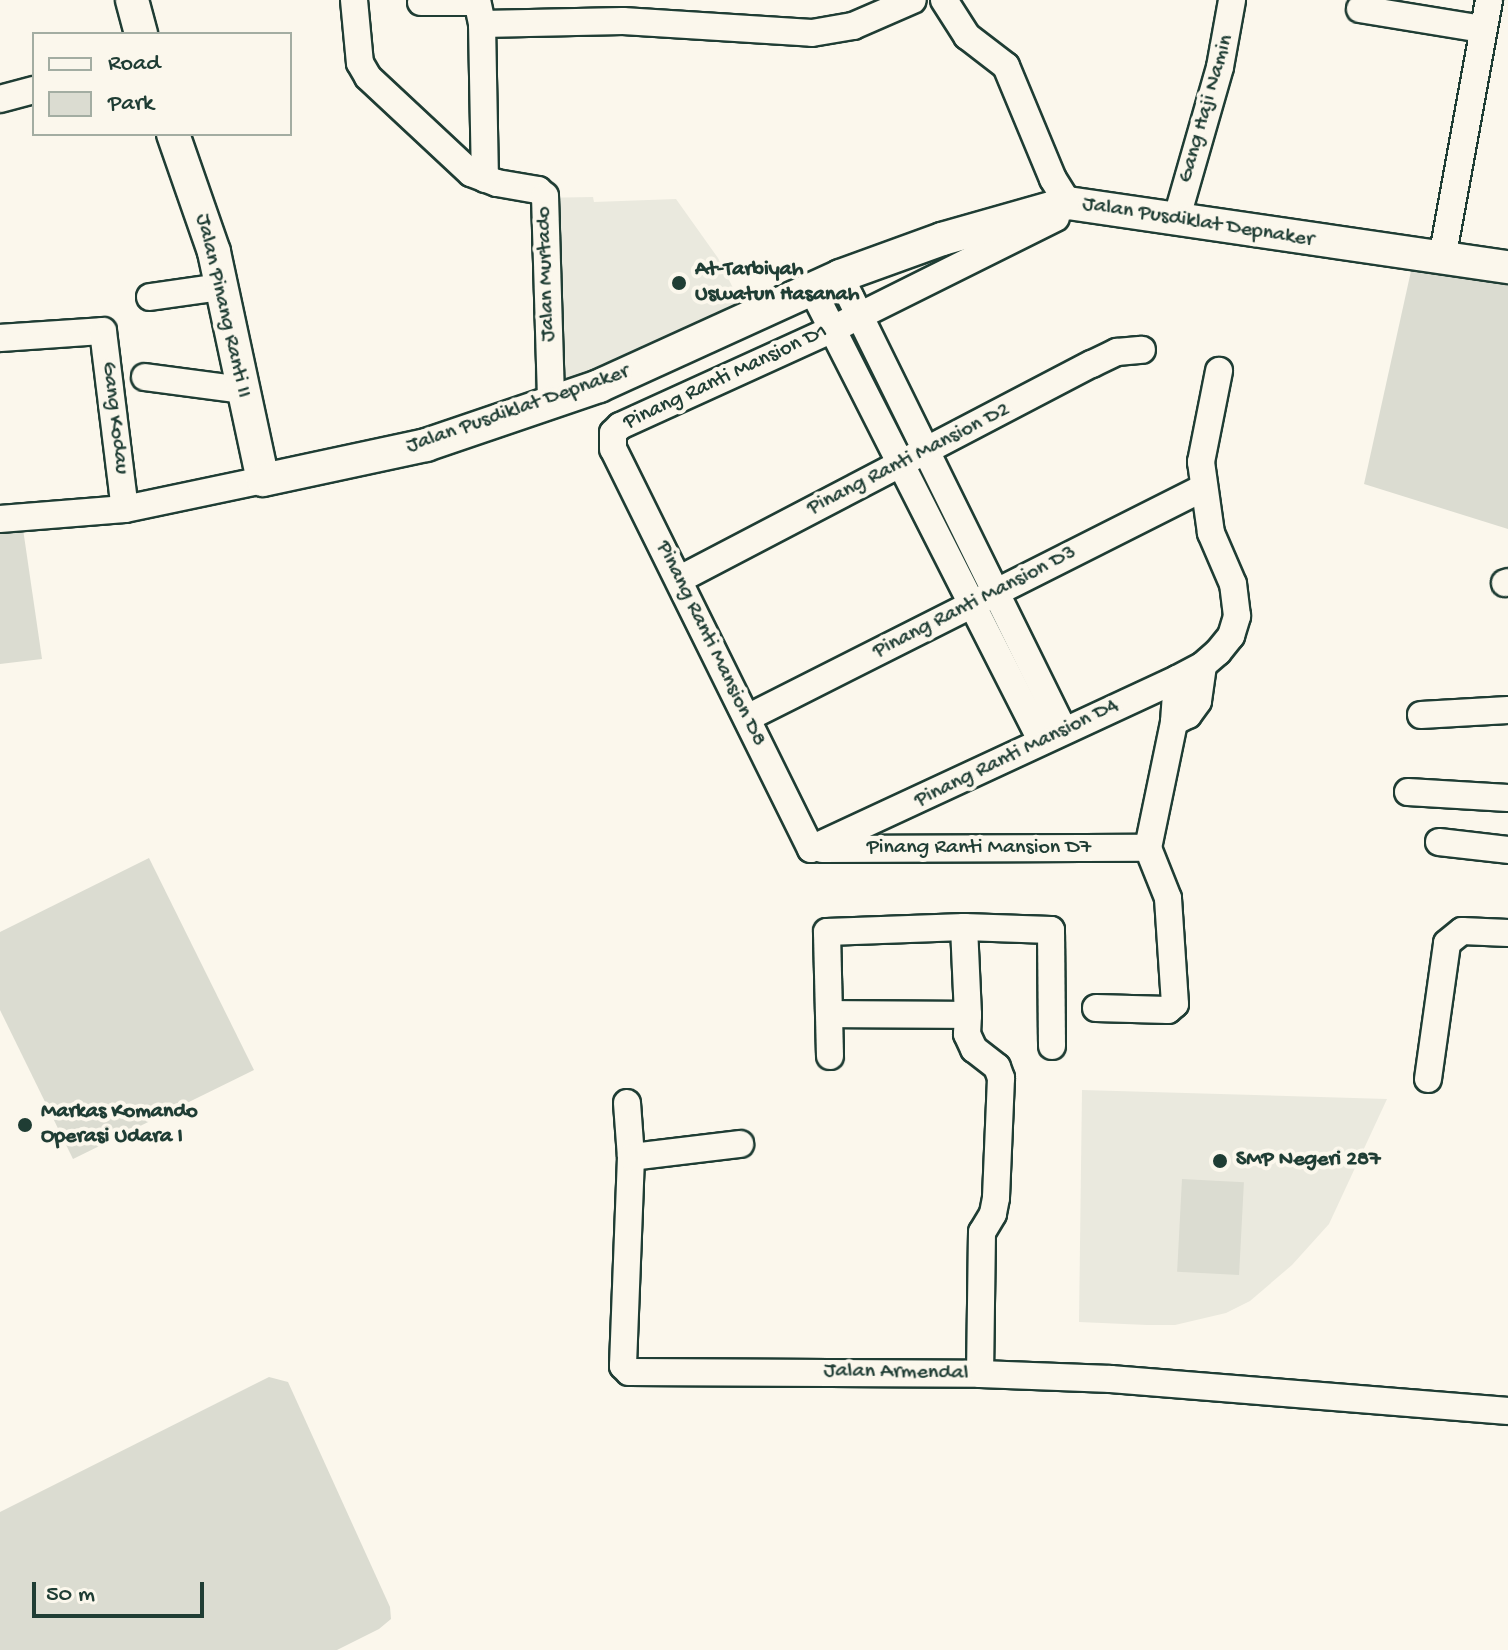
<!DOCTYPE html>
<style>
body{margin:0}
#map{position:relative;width:1508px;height:1650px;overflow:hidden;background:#fbf7ec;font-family:"Gochi Hand",sans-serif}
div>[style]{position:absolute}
.built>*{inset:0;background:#eae9de}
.green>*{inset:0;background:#dbdcd1;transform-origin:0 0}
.roads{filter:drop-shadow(2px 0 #1f3d34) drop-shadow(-2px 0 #1f3d34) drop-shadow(0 2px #1f3d34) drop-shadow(0 -2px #1f3d34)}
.minor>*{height:26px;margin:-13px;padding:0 13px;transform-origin:13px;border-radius:13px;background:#fbf7ec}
.tertiary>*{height:32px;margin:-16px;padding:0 16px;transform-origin:16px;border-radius:16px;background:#fbf7ec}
.dots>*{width:22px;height:22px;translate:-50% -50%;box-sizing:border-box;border:4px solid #fbf7ec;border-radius:50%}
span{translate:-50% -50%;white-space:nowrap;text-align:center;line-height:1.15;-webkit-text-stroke:8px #fbf7ec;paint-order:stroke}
.street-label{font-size:22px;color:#1f3d34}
.poi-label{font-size:22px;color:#1f3d34;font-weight:700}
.left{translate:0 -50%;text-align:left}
.legend{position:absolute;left:32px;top:32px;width:260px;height:104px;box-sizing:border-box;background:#fbf7ec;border:2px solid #a3ada2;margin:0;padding:10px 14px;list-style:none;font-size:24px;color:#1f3d34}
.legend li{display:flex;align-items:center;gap:16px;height:40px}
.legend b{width:40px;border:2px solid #a3ada2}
.scale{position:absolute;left:32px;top:1582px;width:172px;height:36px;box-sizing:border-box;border:4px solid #1f3d34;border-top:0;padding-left:10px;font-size:24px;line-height:28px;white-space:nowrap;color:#1f3d34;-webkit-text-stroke:6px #fbf7ec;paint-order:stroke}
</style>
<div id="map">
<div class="built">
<i style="clip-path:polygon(593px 197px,594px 202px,676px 199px,718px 258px,745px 312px,534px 395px,534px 198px)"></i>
<i style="clip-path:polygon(1082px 1090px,1387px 1099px,1329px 1224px,1292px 1265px,1250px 1301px,1226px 1313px,1175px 1325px,1147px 1325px,1079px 1322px)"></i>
</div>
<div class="green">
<i style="clip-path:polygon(1413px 262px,1508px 275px,1508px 529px,1364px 484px)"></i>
<i style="clip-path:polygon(22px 522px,42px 659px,0 664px,0 525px)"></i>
<i style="clip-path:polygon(149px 858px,254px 1070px,73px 1159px,0 1010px,0 932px)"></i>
<i style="left:1182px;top:1179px;width:62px;height:93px;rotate:3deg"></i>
<i style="clip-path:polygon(269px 1377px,288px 1382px,390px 1607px,391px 1619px,379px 1629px,337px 1650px,0 1650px,0 1512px)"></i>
</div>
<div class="roads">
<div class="minor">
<i style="left:354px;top:0;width:63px;rotate:84.6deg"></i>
<i style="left:360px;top:63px;width:16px;rotate:60deg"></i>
<i style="left:368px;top:77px;width:141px;rotate:43deg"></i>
<i style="left:471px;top:173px;width:28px;rotate:21deg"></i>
<i style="left:497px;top:183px;width:42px;rotate:9.7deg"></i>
<i style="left:538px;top:190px;width:9px;rotate:41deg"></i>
<i style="left:545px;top:196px;width:206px;rotate:88.3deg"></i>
<i style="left:477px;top:0;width:25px;rotate:78deg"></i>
<i style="left:482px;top:24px;width:155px;rotate:88.9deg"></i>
<i style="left:944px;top:0;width:43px;rotate:57.4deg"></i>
<i style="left:967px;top:36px;width:49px;rotate:37.6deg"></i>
<i style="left:1006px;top:66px;width:122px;rotate:67.4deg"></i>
<i style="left:1053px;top:179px;width:28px;rotate:58deg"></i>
<i style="left:421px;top:2px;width:56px"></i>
<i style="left:1360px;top:9px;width:124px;rotate:9.3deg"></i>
<i style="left:482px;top:24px;width:141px;rotate:-1.2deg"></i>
<i style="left:623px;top:21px;width:189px;rotate:3.6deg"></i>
<i style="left:812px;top:33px;width:42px;rotate:-9.7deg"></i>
<i style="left:853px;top:26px;width:65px;rotate:-23.4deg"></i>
<i style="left:0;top:99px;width:35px;rotate:-15deg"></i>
<i style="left:1177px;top:217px;width:156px;rotate:-74deg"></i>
<i style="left:1220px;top:67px;width:68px;rotate:-79.8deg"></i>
<i style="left:1442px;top:259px;width:263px;rotate:-79.7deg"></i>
<i style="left:840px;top:276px;width:505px;rotate:63.79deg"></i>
<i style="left:812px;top:289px;width:506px;rotate:63.08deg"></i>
<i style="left:150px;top:297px;width:72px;rotate:-8deg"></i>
<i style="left:0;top:338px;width:103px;rotate:-3.9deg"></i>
<i style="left:103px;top:331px;width:179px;rotate:83deg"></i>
<i style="left:145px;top:377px;width:98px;rotate:7.6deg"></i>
<i style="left:0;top:519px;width:125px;rotate:-4.6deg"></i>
<i style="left:125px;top:509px;width:141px;rotate:-11.9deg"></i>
<i style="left:680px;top:579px;width:465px;rotate:-27.6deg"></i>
<i style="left:1092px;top:364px;width:28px;rotate:-26deg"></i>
<i style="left:1117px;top:352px;width:25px;rotate:-5deg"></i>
<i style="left:1505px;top:583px;width:3px;rotate:-18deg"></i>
<i style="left:1421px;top:715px;width:87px;rotate:-3.3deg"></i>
<i style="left:747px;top:718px;width:511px;rotate:-26.77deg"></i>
<i style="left:1174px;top:722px;width:16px;rotate:-27deg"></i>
<i style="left:1188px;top:715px;width:17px;rotate:-54deg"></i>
<i style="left:1198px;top:701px;width:36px;rotate:-82deg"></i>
<i style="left:1408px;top:792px;width:100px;rotate:3.4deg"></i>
<i style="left:1439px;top:842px;width:69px;rotate:6.6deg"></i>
<i style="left:1148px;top:848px;width:129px;rotate:-78.3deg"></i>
<i style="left:1174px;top:722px;width:43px;rotate:-86deg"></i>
<i style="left:811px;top:849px;width:446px;rotate:-116.3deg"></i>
<i style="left:613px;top:449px;width:16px;rotate:-90deg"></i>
<i style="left:613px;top:433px;width:10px;rotate:-45deg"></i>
<i style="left:620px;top:426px;width:234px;rotate:-24.5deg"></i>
<i style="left:833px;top:329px;width:249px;rotate:-26.5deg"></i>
<i style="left:811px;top:849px;width:404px;rotate:-24.9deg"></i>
<i style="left:1177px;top:679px;width:30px;rotate:-28deg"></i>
<i style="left:1203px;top:665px;width:20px;rotate:-41deg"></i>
<i style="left:1218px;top:652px;width:21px;rotate:-51deg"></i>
<i style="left:1231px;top:636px;width:21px;rotate:-73deg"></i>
<i style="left:1237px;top:616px;width:32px;rotate:-97deg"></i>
<i style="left:1233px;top:584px;width:56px;rotate:-113.3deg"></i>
<i style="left:1211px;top:533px;width:72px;rotate:-98deg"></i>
<i style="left:1201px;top:462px;width:93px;rotate:-78.8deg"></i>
<i style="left:822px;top:849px;width:326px;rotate:-0.2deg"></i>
<i style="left:1096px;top:1008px;width:72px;rotate:1.6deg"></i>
<i style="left:1168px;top:1010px;width:9px;rotate:-41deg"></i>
<i style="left:1175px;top:1004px;width:106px;rotate:-93.8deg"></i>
<i style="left:1168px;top:898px;width:54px;rotate:-111.8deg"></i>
<i style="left:830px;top:1014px;width:138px;rotate:0.4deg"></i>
<i style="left:968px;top:1015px;width:88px;rotate:-92.6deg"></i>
<i style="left:968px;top:1015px;width:19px;rotate:93deg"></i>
<i style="left:967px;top:1034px;width:17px;rotate:65deg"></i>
<i style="left:974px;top:1049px;width:29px;rotate:38deg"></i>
<i style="left:997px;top:1067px;width:12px;rotate:70deg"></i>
<i style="left:1001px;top:1078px;width:120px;rotate:92.4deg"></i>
<i style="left:996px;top:1198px;width:16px;rotate:101deg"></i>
<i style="left:993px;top:1214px;width:21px;rotate:121deg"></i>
<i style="left:982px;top:1232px;width:142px;rotate:90.8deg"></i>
<i style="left:830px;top:1056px;width:124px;rotate:-91.4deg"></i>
<i style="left:827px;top:932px;width:137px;rotate:-2.1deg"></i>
<i style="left:964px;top:927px;width:87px;rotate:2deg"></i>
<i style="left:1051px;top:930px;width:116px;rotate:89.5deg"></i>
<i style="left:1428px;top:1079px;width:137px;rotate:-82deg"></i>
<i style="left:1447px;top:943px;width:19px;rotate:-39deg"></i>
<i style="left:1462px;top:931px;width:46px;rotate:2.5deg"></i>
<i style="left:627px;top:1103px;width:54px;rotate:85.8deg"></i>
<i style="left:631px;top:1157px;width:209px;rotate:92.2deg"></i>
<i style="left:623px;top:1366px;width:8px;rotate:45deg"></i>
<i style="left:629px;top:1372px;width:351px;rotate:0.3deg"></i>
<i style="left:980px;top:1374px;width:131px;rotate:2.2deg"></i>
<i style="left:1111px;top:1379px;width:398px;rotate:4.6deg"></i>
<i style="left:631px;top:1157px;width:110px;rotate:-6.8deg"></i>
</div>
<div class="tertiary">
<i style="left:132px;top:0;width:35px;rotate:75deg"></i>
<i style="left:173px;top:134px;width:125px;rotate:70.8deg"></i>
<i style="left:214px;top:252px;width:233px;rotate:77.9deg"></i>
<i style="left:263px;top:480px;width:167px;rotate:-12.1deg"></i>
<i style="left:426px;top:445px;width:183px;rotate:-18.8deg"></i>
<i style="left:599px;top:386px;width:265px;rotate:-24.5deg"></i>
<i style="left:840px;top:276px;width:109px;rotate:-19.9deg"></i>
<i style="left:942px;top:239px;width:131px;rotate:-15.9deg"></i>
<i style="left:1068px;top:203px;width:445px;rotate:8.3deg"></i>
</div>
</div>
<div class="dots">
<i style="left:679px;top:283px;background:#1f3d34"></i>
<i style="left:25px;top:1125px;background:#1f3d34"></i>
<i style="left:1220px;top:1161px;background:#1f3d34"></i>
</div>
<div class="street-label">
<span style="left:1207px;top:109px;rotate:-74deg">Gang Haji Namin</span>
<span style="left:1198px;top:223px;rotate:9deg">Jalan Pusdiklat Depnaker</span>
<span style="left:547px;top:274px;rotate:-92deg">Jalan Murtado</span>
<span style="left:222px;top:306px;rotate:77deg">Jalan Pinang Ranti II</span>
<span style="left:726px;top:378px;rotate:-25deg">Pinang Ranti Mansion D1</span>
<span style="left:518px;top:410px;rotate:-19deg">Jalan Pusdiklat Depnaker</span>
<span style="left:114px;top:418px;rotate:83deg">Gang Kodau</span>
<span style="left:909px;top:460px;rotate:-27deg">Pinang Ranti Mansion D2</span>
<span style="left:975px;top:603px;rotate:-27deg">Pinang Ranti Mansion D3</span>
<span style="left:710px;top:644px;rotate:64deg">Pinang Ranti Mansion D8</span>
<span style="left:1017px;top:754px;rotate:-26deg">Pinang Ranti Mansion D4</span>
<span style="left:979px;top:849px">Pinang Ranti Mansion D7</span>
<span style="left:896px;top:1373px;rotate:1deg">Jalan Armendal</span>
</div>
<div class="poi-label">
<span class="left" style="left:695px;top:283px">At-Tarbiyah<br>Uswatun Hasanah</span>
<span class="left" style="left:41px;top:1125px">Markas Komando<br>Operasi Udara I</span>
<span class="left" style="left:1236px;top:1161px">SMP Negeri 287</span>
</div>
<ul class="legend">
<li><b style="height:10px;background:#fbf7ec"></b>Road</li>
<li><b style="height:22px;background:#dbdcd1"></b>Park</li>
</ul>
<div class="scale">50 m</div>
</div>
